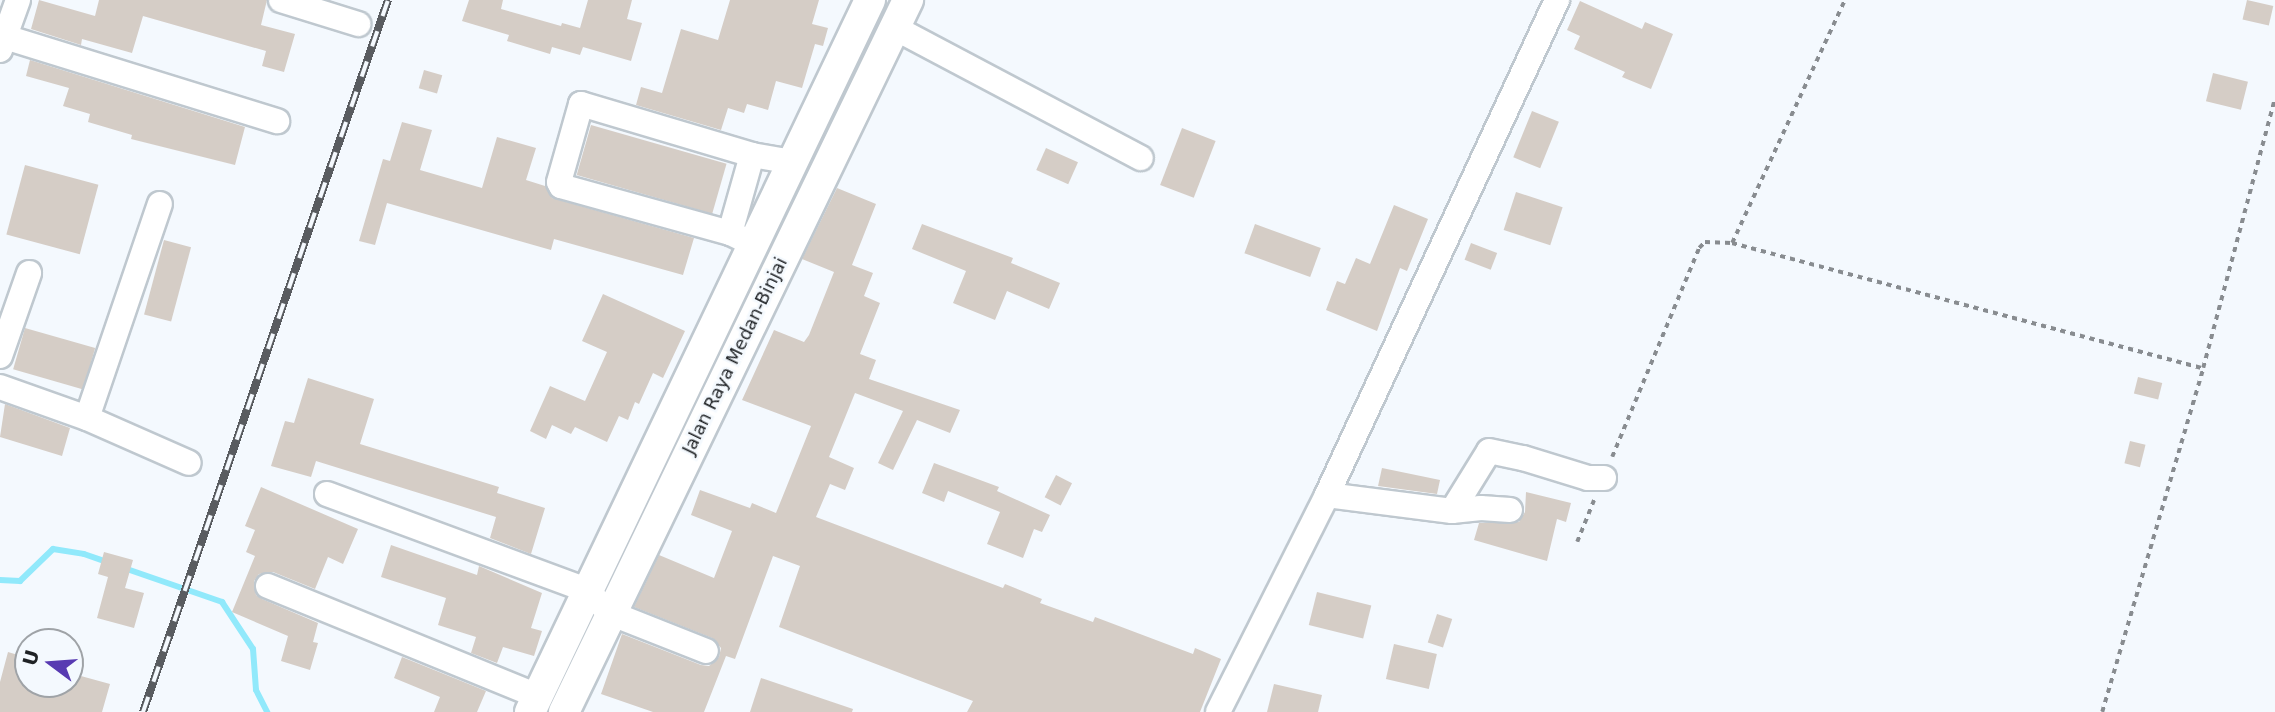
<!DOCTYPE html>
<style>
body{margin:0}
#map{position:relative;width:2275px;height:712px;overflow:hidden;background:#f4f9fe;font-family:"DejaVu Sans",sans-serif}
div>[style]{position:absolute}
.stream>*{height:6px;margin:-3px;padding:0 3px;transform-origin:3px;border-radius:3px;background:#91e9fb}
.building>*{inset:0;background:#d5cdc6;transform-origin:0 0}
.path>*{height:3.5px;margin-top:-1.75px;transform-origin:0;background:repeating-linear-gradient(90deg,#888c90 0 5px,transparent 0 10px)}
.roads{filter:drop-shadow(2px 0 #bfc8cf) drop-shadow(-2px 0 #bfc8cf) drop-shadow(0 2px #bfc8cf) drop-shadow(0 -2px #bfc8cf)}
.minor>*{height:24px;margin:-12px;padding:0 12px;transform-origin:12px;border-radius:12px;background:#fff}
.major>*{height:30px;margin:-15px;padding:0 15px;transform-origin:15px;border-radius:15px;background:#fff}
.rail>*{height:8px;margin-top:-4px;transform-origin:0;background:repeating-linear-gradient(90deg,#f4f9fe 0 16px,#595c60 0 32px);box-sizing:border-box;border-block:2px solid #595c60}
span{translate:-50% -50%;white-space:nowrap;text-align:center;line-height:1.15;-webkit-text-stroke:5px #f4f9fe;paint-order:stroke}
.street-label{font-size:18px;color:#1f2225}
.north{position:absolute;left:14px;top:628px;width:70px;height:70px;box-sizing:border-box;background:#f4f9fe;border:2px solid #9fa3a7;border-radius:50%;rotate:286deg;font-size:19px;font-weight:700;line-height:28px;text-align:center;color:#1f2225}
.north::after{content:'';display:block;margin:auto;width:24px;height:32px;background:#583ab2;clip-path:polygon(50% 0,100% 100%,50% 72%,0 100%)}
</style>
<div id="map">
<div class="stream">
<i style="left:124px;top:568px;width:104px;rotate:19.1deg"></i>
<i style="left:222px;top:602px;width:56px;rotate:56.6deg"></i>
<i style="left:253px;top:649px;width:41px;rotate:85.8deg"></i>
<i style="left:256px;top:690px;width:25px;rotate:63deg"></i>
<i style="left:0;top:580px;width:20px;rotate:3deg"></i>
<i style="left:20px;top:581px;width:46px;rotate:-44.1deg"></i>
<i style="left:53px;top:549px;width:31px;rotate:9deg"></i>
<i style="left:84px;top:554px;width:24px;rotate:19deg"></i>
</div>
<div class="building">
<i style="clip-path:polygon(39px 0,95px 16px,99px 0,267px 0,261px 25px,295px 34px,284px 72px,262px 66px,266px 51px,143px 16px,132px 53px,82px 39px,81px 45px,31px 29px)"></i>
<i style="clip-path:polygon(469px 0,503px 0,501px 9px,561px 26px,562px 23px,580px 28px,588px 0,632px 0,627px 19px,642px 23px,631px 61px,583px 47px,580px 55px,552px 47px,550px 54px,507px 41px,509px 35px,462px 21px)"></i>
<i style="clip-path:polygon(730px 0,819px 0,812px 24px,828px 28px,823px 46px,815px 44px,802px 88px,776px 81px,768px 110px,747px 104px,744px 113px,728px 108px,721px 130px,636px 105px,641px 87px,662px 93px,681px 29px,718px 40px)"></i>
<i style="left:2247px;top:0;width:27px;height:20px;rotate:13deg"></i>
<i style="clip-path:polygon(1580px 1px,1642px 29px,1645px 22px,1673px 34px,1651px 89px,1622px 77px,1625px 72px,1574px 49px,1580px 36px,1567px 30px)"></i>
<i style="clip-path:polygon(30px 60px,245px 127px,235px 165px,131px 139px,132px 135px,88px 122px,90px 114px,63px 106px,69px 88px,26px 76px)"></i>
<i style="left:424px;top:70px;width:19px;height:19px;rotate:16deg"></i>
<i style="left:2213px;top:73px;width:36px;height:29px;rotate:14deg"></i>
<i style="left:1532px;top:111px;width:29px;height:50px;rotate:22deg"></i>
<i style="clip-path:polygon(402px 122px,432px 130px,420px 170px,482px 188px,497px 137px,536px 148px,526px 180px,545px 186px,552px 198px,694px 238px,683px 275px,554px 239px,551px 250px,387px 203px,375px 245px,359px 241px,383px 159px,390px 161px)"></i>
<i style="left:591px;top:125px;width:141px;height:52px;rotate:16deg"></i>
<i style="left:1182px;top:128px;width:36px;height:61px;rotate:21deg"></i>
<i style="left:1046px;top:148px;width:35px;height:24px;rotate:24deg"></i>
<i style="left:25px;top:165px;width:76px;height:72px;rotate:15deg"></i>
<i style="clip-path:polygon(837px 188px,876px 204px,852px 265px,873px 273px,864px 296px,880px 303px,860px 354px,876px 360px,869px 379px,960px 410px,950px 433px,917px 420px,893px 470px,878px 463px,903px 411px,855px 393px,829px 457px,854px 468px,845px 490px,830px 484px,816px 517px,1003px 588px,1005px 584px,1042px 599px,1040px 603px,1093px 622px,1095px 617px,1193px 654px,1195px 648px,1221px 659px,1200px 712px,967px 712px,973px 701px,779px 627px,800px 566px,773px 556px,735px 659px,726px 656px,704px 712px,653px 712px,601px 694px,622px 634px,701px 665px,709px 666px,719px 657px,721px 648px,712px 638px,634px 607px,659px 555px,714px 578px,732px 531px,691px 515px,700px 490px,750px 508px,752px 503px,776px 513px,811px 426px,742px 400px,774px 330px,804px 342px,809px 335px,834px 272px,802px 259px)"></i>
<i style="left:1516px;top:192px;width:49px;height:40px;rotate:18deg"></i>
<i style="clip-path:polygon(1394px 205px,1428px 219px,1407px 271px,1400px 268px,1377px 331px,1326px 310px,1337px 281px,1345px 284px,1356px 258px,1370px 264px)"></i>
<i style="clip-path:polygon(922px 224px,1013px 258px,1011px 263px,1060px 283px,1049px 309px,1007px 291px,995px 320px,953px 303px,966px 271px,912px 249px)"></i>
<i style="left:1255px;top:224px;width:70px;height:31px;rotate:20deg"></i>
<i style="left:164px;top:240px;width:28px;height:77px;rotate:15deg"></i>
<i style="left:1471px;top:243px;width:28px;height:18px;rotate:21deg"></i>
<i style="clip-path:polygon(603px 294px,685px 331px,663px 378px,653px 373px,639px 404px,635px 402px,628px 420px,619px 416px,607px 442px,575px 427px,571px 434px,552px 425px,546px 439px,530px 431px,550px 386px,585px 401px,607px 352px,582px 341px)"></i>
<i style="left:25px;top:328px;width:73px;height:43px;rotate:16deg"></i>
<i style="left:2138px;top:377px;width:25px;height:17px;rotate:14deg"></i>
<i style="clip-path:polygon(308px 378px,374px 399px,360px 444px,499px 487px,497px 493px,545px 508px,531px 554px,490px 538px,496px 517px,316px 461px,311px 477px,271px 466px,285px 421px,294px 423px)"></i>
<i style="clip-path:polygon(5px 404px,70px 428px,62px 456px,0 437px)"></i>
<i style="left:2130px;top:441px;width:16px;height:23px;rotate:14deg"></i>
<i style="clip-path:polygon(934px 463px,999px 487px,997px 491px,1050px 515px,1042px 532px,1034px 529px,1023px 558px,987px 544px,1000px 512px,948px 491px,944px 502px,922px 493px)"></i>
<i style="clip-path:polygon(1382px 468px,1440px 480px,1437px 494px,1378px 486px)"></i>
<i style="left:1056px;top:475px;width:18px;height:25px;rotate:27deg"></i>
<i style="clip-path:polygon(261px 487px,358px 529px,343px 564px,328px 557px,315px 589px,273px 572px,259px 574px,254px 581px,256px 595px,262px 599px,318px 623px,313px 642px,318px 643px,310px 670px,281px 661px,288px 636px,232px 612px,255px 556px,246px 552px,255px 530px,245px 526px)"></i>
<i style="clip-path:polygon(1526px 492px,1571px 503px,1566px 522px,1557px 519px,1547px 561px,1474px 540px,1479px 523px,1519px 522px,1525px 512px)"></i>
<i style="clip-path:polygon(391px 545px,477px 575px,479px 566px,542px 593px,531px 628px,542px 631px,534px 656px,503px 647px,497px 663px,471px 653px,476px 637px,438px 625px,446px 598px,381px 577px)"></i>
<i style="clip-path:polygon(104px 552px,133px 560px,125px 588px,144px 593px,134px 628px,97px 618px,108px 577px,98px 574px)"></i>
<i style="left:1317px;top:592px;width:56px;height:34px;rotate:14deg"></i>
<i style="left:1437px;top:614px;width:16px;height:30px;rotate:18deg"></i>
<i style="left:1394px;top:644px;width:44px;height:36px;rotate:13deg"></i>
<i style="clip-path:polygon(8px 652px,28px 658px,28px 684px,70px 684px,70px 673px,110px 684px,102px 712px,0 712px,0 682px)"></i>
<i style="clip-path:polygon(402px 657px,486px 691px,477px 712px,434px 712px,440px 697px,394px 678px)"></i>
<i style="clip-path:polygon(761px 678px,853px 709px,852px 712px,750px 712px)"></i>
<i style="clip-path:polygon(1274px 684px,1322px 695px,1318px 712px,1267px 712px)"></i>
</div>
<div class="path">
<i style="left:1732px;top:243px;width:487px;rotate:14.9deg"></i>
<i style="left:1612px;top:457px;width:226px;rotate:-67.4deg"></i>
<i style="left:1699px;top:248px;width:8px;rotate:-45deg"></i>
<i style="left:1705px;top:242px;width:27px;rotate:2deg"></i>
<i style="left:1732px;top:243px;width:268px;rotate:-65.1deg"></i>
<i style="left:1577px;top:542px;width:45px;rotate:-68deg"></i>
<i style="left:2102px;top:712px;width:359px;rotate:-73.6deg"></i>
<i style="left:2203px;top:368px;width:279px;rotate:-75.1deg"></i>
</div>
<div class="roads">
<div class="minor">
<i style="left:281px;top:0;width:81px;rotate:17.3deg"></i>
<i style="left:895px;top:28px;width:278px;rotate:27.9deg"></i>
<i style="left:5px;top:37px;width:285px;rotate:17.2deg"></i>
<i style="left:0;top:50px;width:53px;rotate:-70.2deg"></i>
<i style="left:730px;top:233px;width:81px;rotate:-74.2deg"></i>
<i style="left:755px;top:245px;width:28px;rotate:-154deg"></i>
<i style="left:730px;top:233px;width:175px;rotate:-164.5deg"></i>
<i style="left:561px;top:186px;width:4px;rotate:-117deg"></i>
<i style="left:559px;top:182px;width:81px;rotate:-74.2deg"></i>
<i style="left:581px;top:104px;width:178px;rotate:16.6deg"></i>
<i style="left:752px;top:155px;width:41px;rotate:9.9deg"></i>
<i style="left:0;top:356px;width:88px;rotate:-70.7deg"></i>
<i style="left:0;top:387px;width:92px;rotate:19.6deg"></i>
<i style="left:87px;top:418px;width:111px;rotate:23.8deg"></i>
<i style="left:87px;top:418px;width:226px;rotate:-71.2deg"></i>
<i style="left:327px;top:494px;width:276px;rotate:20.3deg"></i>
<i style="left:586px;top:590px;width:33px;rotate:44deg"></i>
<i style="left:610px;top:613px;width:103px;rotate:21.6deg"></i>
<i style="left:1327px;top:495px;width:126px;rotate:7.3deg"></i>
<i style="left:1452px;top:511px;width:29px;rotate:-6deg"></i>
<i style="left:1481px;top:508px;width:29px;rotate:4deg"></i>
<i style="left:1452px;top:511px;width:70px;rotate:-58.3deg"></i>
<i style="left:1489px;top:451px;width:35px;rotate:12deg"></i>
<i style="left:1523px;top:458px;width:68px;rotate:17.1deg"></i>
<i style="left:1588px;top:478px;width:16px"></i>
<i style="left:268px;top:586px;width:292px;rotate:22.2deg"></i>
<i style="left:1218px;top:712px;width:243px;rotate:-63.3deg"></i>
<i style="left:1327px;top:495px;width:546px;rotate:-65.08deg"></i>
</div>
<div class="major">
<i style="left:530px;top:712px;width:789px;rotate:-64.47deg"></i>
<i style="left:564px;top:712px;width:791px;rotate:-64.21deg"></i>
</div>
</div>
<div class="rail">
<i style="left:143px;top:712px;width:753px;rotate:-71.01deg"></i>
</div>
<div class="street-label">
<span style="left:735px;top:356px;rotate:-64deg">Jalan Raya Medan-Binjai</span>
</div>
<div class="north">U</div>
</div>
